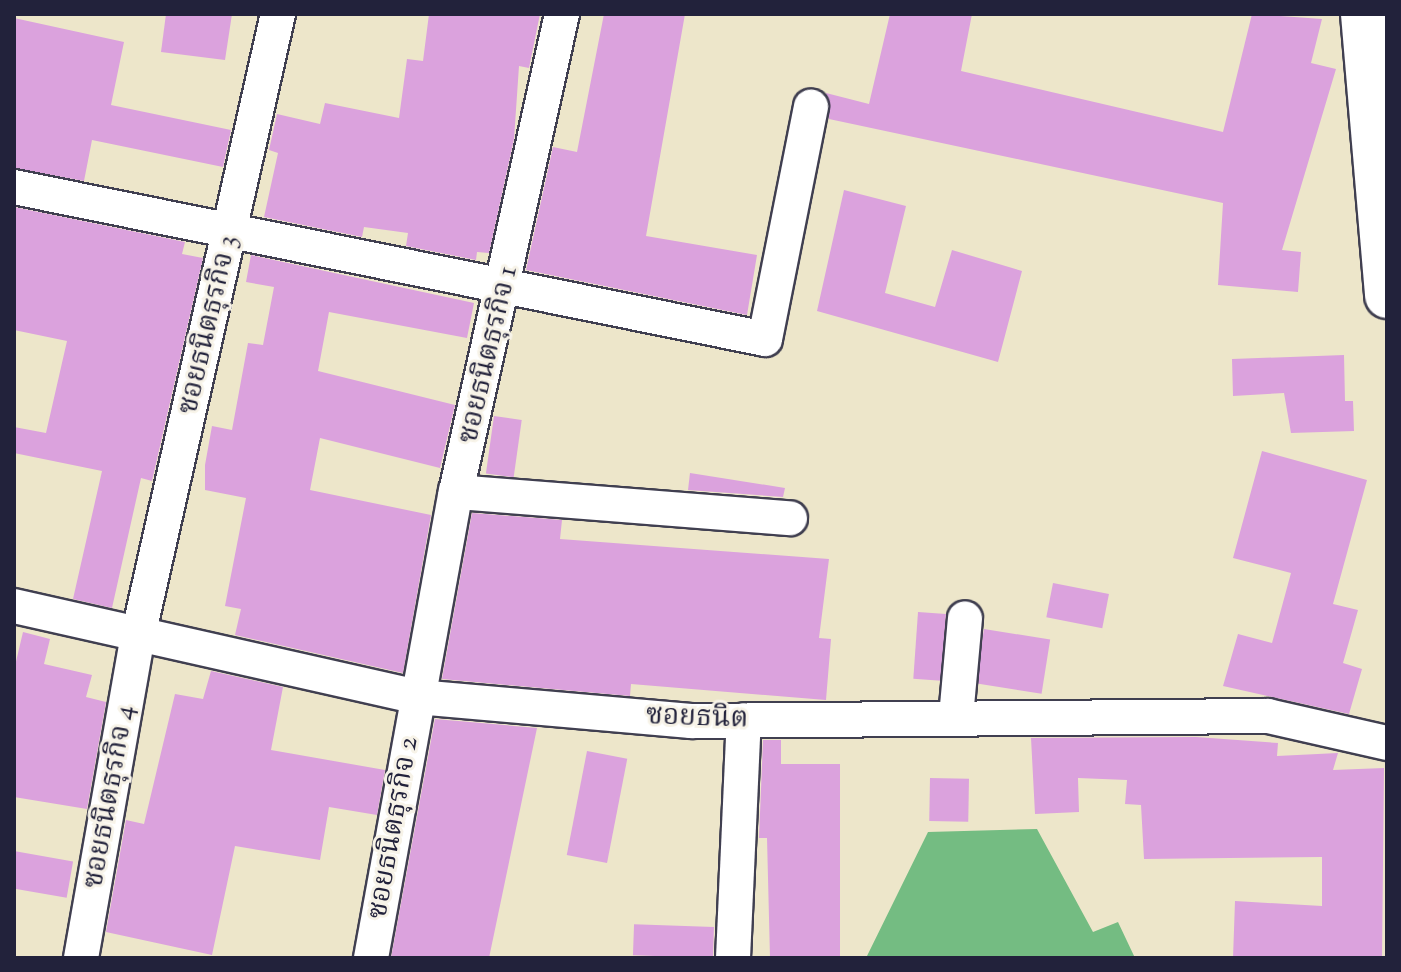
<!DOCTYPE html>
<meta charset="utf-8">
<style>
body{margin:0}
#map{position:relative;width:1401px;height:972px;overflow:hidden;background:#ede6ca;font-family:"Sorts Mill Goudy","Noto Serif Thai",serif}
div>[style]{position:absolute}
.forest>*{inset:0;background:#74bc82}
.building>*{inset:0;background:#dba2dd;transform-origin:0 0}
.roads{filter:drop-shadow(2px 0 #403f50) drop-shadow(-2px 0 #403f50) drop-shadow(0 2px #403f50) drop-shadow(0 -2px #403f50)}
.minor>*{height:34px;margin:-17px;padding:0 17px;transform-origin:17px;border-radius:17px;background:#fff}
.secondary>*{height:44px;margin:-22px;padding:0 22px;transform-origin:22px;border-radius:22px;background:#fff}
span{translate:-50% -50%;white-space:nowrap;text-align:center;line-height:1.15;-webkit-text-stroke:6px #f7f3e8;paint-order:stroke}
.street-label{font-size:28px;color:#22223b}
.frame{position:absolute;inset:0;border:16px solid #22223b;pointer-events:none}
</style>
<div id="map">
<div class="forest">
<i style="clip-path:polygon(1037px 829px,1093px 932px,1118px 922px,1135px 958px,866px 958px,928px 832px)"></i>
</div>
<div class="building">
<i style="clip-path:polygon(166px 14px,232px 14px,225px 60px,161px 52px)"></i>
<i style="clip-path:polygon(429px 14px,540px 14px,529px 68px,519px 66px,514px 139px,489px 253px,477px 252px,476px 260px,406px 246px,408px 233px,364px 227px,362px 237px,264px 217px,278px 153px,269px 150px,277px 114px,320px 124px,325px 103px,399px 118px,407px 59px,423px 61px)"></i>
<i style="clip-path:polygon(604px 14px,685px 14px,646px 236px,757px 255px,747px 315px,526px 270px,553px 147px,577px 152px)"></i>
<i style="clip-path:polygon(890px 14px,972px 14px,961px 71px,1223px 132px,1252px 14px,1322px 19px,1311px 63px,1336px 69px,1282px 250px,1301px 252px,1298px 292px,1218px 285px,1223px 203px,829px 119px,826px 93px,869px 104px)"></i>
<i style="clip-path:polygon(14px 18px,124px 42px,111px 105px,231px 130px,223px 167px,92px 140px,84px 181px,14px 168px)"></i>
<i style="clip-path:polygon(844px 190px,906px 206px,885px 293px,935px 307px,952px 250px,1022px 271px,998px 362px,817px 311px)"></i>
<i style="clip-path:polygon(14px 207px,185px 242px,182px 254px,203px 258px,152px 481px,141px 478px,112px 608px,73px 599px,102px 471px,14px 453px,14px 427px,46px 433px,67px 341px,14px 330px)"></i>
<i style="clip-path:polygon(251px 255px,474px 303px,467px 338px,329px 312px,318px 371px,455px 405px,440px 468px,320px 438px,310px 490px,431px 515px,403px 673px,235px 635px,241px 609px,225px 606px,246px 498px,205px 490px,205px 465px,212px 426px,232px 430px,248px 343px,263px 345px,274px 287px,246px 282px)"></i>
<i style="clip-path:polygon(1344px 355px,1345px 401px,1353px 401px,1354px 431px,1291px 433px,1284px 393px,1233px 396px,1232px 359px)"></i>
<i style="left:494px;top:416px;width:28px;height:58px;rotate:8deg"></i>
<i style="clip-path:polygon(1262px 451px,1367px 480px,1333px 604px,1358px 610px,1343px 663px,1362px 669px,1349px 714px,1223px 686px,1238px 634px,1272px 643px,1291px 573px,1233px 558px)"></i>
<i style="clip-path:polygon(690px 473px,785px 488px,783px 497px,688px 490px)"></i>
<i style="clip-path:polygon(472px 513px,562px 520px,560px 539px,829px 559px,819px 638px,831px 639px,826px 700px,631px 684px,630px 696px,442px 679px)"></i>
<i style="left:1053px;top:583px;width:57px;height:35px;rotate:11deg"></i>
<i style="left:918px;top:612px;width:28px;height:67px;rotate:4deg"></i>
<i style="left:984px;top:629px;width:67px;height:55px;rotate:9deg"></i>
<i style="clip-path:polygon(23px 632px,50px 639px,44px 664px,92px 675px,86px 697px,106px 702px,87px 809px,14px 797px,14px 670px)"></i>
<i style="clip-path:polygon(211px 671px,283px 687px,271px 750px,385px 770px,377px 815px,329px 807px,320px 860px,235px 846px,212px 955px,106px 932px,126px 820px,144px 824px,175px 694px,203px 699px)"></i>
<i style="clip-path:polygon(435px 719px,537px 728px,489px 958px,391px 958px)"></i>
<i style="clip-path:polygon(1196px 737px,1278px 743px,1277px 756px,1338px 753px,1333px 770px,1384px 768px,1382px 958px,1233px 958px,1235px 901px,1322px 906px,1322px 857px,1144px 859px,1141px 805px,1125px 804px,1127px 780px,1078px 778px,1079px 812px,1035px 814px,1031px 738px)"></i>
<i style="clip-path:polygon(763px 740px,781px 740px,781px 764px,840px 764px,840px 958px,770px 958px,767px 838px,759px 838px)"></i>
<i style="left:587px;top:751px;width:41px;height:106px;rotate:11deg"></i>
<i style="left:930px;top:778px;width:39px;height:43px;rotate:1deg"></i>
<i style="left:14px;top:851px;width:60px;height:37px;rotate:10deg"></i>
<i style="left:714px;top:927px;width:31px;height:80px;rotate:92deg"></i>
</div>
<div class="roads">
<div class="minor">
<i style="left:14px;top:187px;width:766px;rotate:11.44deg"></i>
<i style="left:765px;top:339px;width:237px;rotate:-78.8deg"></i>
<i style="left:456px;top:492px;width:335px;rotate:4.5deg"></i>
<i style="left:14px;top:606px;width:413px;rotate:12.7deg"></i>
<i style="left:417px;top:697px;width:275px;rotate:5deg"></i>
<i style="left:691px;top:721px;width:577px;rotate:-0.5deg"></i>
<i style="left:1268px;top:716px;width:122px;rotate:12.8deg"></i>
<i style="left:956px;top:717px;width:99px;rotate:-84.8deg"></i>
<i style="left:81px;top:958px;width:327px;rotate:-80deg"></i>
<i style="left:138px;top:636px;width:638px;rotate:-77.32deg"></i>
<i style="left:371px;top:958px;width:474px;rotate:-79.7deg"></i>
<i style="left:456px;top:492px;width:490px;rotate:-77.5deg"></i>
<i style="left:733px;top:958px;width:238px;rotate:-87.4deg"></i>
</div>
<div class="secondary">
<i style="left:1363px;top:14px;width:283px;rotate:85.1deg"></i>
</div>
</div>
<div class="street-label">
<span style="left:209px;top:325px;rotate:-77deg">ซอยธนิตธุรกิจ 3</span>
<span style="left:489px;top:355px;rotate:-77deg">ซอยธนิตธุรกิจ 1</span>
<span style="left:697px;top:718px;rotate:2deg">ซอยธนิต</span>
<span style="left:110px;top:797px;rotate:-80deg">ซอยธนิตธุรกิจ 4</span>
<span style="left:394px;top:828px;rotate:-80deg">ซอยธนิตธุรกิจ 2</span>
</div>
<div class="frame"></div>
</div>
